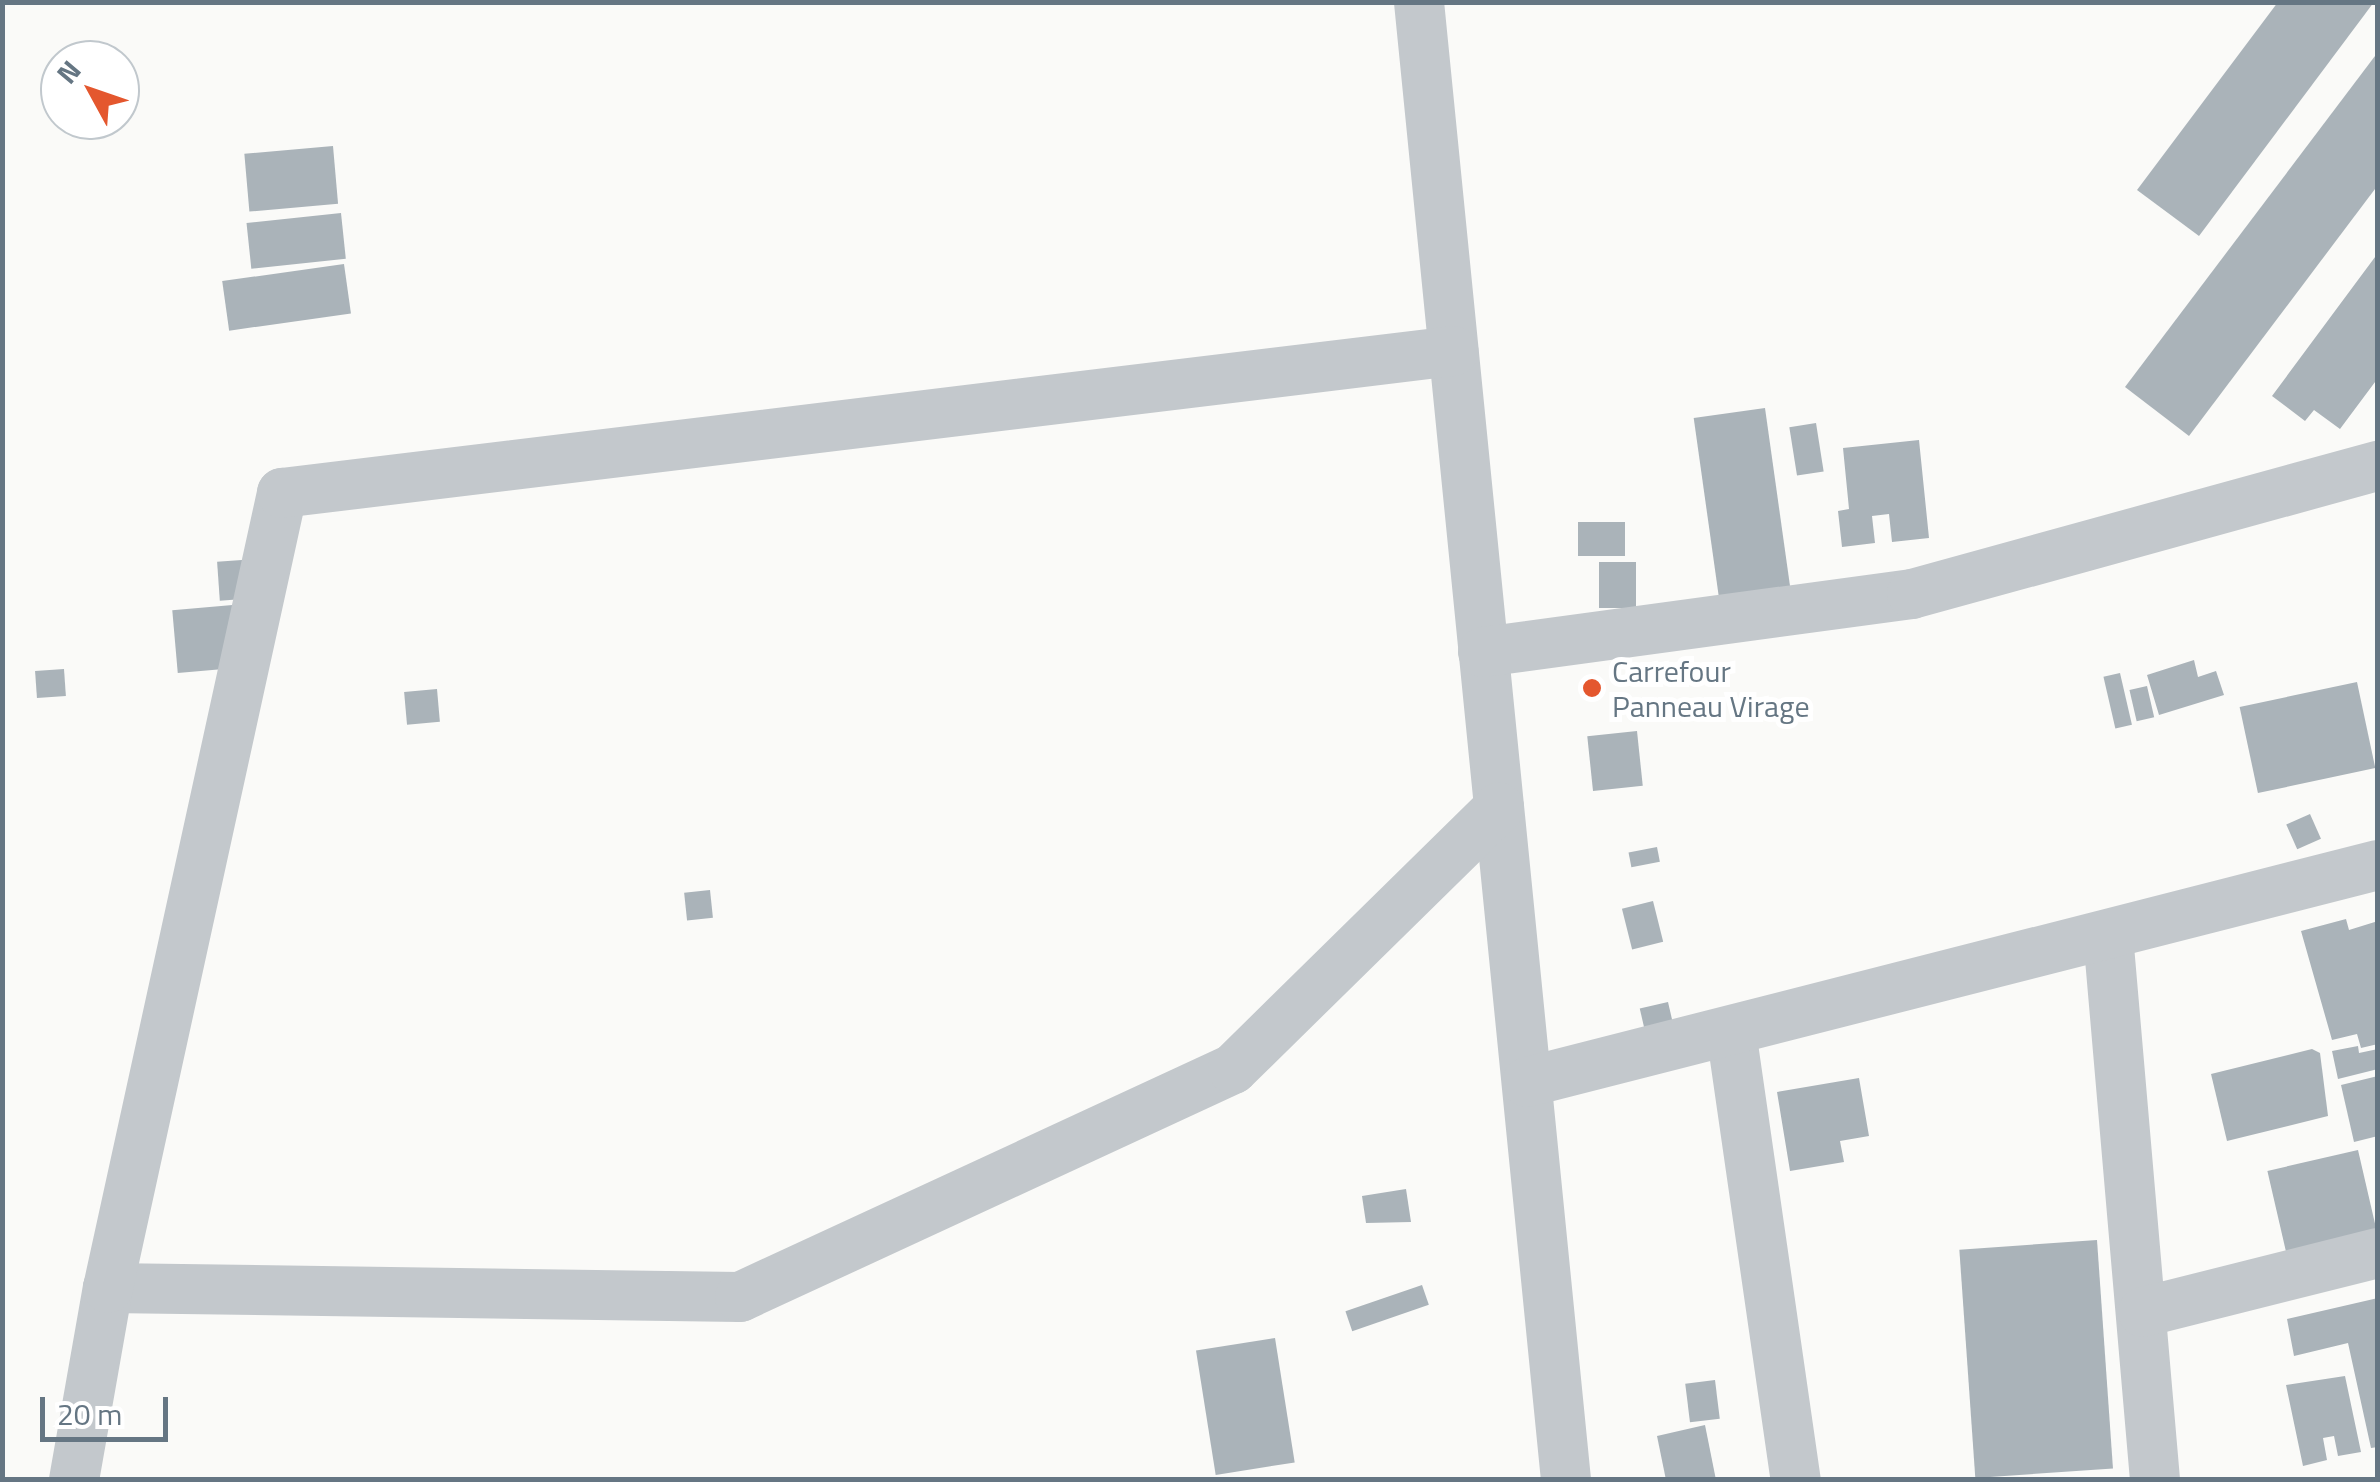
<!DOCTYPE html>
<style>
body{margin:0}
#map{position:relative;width:2380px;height:1482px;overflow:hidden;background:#fafaf8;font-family:"Titillium Web",sans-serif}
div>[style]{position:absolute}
.building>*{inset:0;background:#aab3b9;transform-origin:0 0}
.minor>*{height:50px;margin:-25px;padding:0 25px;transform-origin:25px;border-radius:25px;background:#c3c8cc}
.dots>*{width:28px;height:28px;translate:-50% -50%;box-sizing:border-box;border:5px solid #fff;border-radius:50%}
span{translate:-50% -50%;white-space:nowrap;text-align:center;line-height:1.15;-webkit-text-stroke:10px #fff;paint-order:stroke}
.poi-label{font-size:30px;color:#657683}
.left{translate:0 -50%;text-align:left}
.frame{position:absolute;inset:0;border:5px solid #657683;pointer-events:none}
.north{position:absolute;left:40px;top:40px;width:100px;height:100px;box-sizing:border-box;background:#fff;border:2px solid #c1c8cd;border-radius:50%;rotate:310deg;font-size:28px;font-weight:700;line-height:40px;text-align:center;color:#657683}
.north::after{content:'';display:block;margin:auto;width:35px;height:45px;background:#e4572e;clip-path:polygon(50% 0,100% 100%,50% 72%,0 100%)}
.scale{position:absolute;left:40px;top:1397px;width:128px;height:45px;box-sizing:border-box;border:5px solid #657683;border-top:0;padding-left:12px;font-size:30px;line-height:35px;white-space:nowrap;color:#657683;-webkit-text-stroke:8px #fff;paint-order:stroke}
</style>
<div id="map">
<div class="building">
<i style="clip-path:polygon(2278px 2px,2374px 2px,2199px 236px,2137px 190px)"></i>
<i style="clip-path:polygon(2378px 52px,2378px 185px,2189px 436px,2125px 387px)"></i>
<i style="left:333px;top:146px;width:58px;height:89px;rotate:85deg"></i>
<i style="left:341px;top:213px;width:46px;height:95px;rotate:84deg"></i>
<i style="clip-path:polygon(2378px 253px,2378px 378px,2340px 429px,2314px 410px,2305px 421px,2272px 396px)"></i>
<i style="left:344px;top:264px;width:50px;height:123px;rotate:82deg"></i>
<i style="left:1765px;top:408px;width:185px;height:72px;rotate:82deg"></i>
<i style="left:1816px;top:423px;width:49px;height:27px;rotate:81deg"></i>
<i style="clip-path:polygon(1919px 440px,1929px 538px,1892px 542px,1889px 514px,1872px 516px,1875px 543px,1842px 547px,1838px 511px,1849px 509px,1843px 448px)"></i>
<i style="left:1625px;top:522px;width:34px;height:47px;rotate:90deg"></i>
<i style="left:256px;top:559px;width:39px;height:39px;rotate:86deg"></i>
<i style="left:1599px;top:562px;width:37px;height:46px"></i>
<i style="left:244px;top:604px;width:63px;height:72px;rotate:85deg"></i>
<i style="clip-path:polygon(2194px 660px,2198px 677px,2216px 671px,2224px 695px,2159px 715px,2147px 675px)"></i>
<i style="left:64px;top:669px;width:27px;height:29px;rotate:86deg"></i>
<i style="left:2120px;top:673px;width:53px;height:17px;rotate:77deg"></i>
<i style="left:2357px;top:682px;width:88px;height:120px;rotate:78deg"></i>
<i style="left:2147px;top:686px;width:32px;height:18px;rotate:77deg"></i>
<i style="left:437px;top:689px;width:33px;height:33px;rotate:85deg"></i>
<i style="left:1637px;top:731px;width:55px;height:50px;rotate:84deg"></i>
<i style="left:2310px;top:814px;width:27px;height:26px;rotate:66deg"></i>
<i style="left:1657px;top:847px;width:15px;height:29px;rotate:79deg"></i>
<i style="left:710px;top:890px;width:28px;height:26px;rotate:84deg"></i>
<i style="left:1653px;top:901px;width:42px;height:32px;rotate:76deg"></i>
<i style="clip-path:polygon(2346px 919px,2349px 930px,2378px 921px,2378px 1044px,2361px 1048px,2357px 1034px,2332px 1040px,2301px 931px)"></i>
<i style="left:1668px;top:1002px;width:31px;height:29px;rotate:77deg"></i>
<i style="clip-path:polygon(2358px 1046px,2359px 1053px,2378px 1049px,2378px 1069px,2338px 1079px,2332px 1051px)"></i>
<i style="clip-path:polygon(2312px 1049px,2320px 1053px,2328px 1116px,2227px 1141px,2211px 1074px)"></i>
<i style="clip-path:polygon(2378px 1076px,2378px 1136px,2354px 1142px,2341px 1085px)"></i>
<i style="clip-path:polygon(1859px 1078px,1869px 1136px,1840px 1141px,1844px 1162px,1790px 1171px,1777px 1092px)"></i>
<i style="left:2358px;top:1150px;width:87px;height:93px;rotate:77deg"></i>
<i style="clip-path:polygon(1406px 1189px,1411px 1222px,1366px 1223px,1362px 1196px)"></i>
<i style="left:2097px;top:1240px;width:229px;height:138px;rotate:86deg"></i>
<i style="left:1422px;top:1285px;width:21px;height:81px;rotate:71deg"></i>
<i style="clip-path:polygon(2378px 1298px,2378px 1447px,2371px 1448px,2348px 1343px,2294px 1356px,2287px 1319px)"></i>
<i style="left:1275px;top:1338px;width:126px;height:80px;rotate:81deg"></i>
<i style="clip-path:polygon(2345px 1376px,2361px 1452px,2338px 1456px,2334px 1436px,2323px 1438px,2327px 1460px,2303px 1466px,2286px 1385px)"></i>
<i style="left:1715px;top:1380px;width:39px;height:30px;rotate:83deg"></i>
<i style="clip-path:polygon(1705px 1425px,1716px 1480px,1666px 1480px,1657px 1436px)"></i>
</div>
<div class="minor">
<i style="left:1419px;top:2px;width:1485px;rotate:84.32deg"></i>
<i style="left:1483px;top:652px;width:433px;rotate:-7.7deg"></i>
<i style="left:1912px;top:594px;width:483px;rotate:-15.4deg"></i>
<i style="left:2108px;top:935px;width:547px;rotate:85.07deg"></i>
<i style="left:1731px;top:1031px;width:454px;rotate:81.8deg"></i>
<i style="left:1527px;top:1082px;width:878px;rotate:-14.31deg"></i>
<i style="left:108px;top:1288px;width:632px;rotate:0.82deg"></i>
<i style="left:740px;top:1297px;width:543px;rotate:-24.82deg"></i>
<i style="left:1233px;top:1069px;width:373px;rotate:-44.5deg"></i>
<i style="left:2143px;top:1312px;width:242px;rotate:-14.1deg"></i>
<i style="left:74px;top:1480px;width:195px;rotate:-80deg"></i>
<i style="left:108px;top:1288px;width:814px;rotate:-77.65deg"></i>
<i style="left:282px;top:493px;width:1180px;rotate:-6.91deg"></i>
</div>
<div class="dots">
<i style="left:1592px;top:688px;background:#e4572e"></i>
</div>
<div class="poi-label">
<span class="left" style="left:1612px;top:688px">Carrefour<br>Panneau Virage</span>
</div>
<div class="frame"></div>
<div class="north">N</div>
<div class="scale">20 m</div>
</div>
